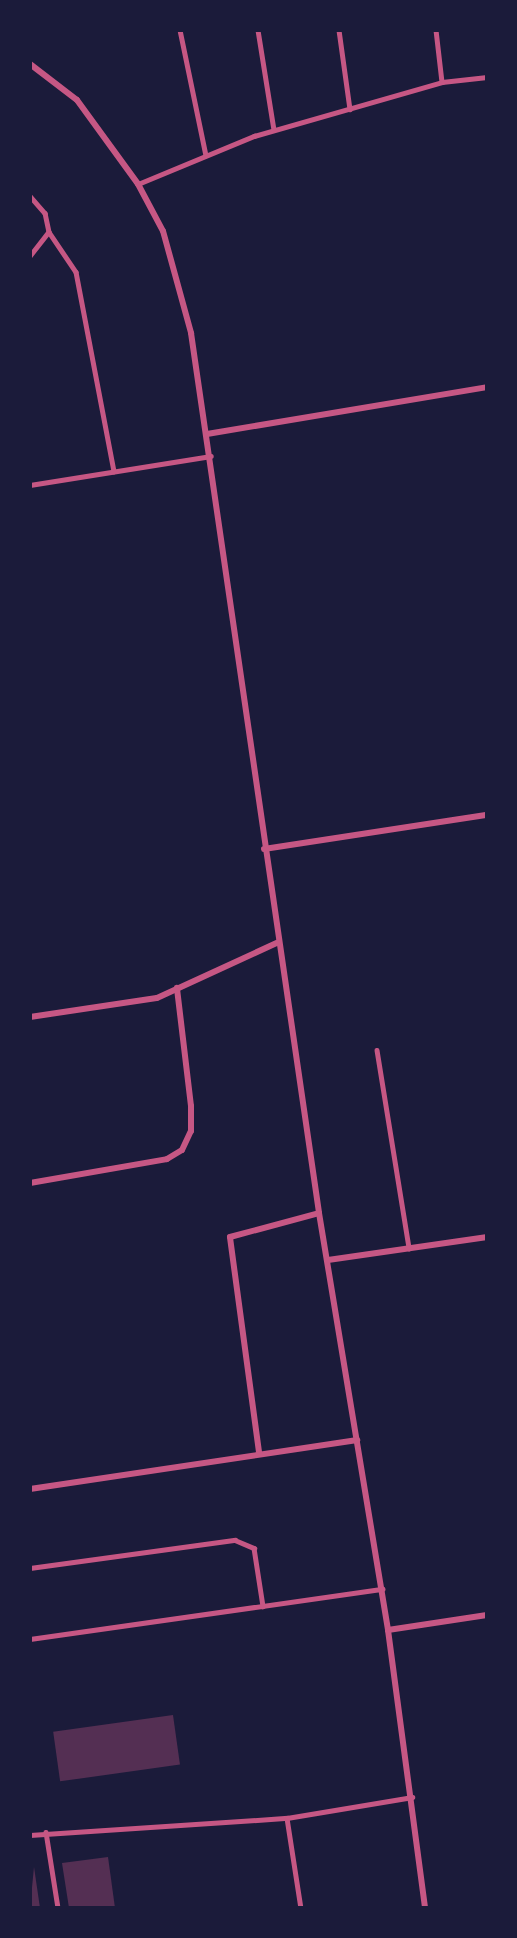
<!DOCTYPE html>
<style>
body{margin:0}
#map{position:relative;width:517px;height:1938px;overflow:hidden;background:#1b1b3a;font-family:"Work Sans",sans-serif}
div>[style]{position:absolute}
.building>*{inset:0;background:#542f53;transform-origin:0 0}
.service>*{height:4.5px;margin:-2.25px;padding:0 2.25px;transform-origin:2.25px;border-radius:2.25px;background:#c65784}
.minor>*{height:6px;margin:-3px;padding:0 3px;transform-origin:3px;border-radius:3px;background:#c65784}
span{translate:-50% -50%;white-space:nowrap;text-align:center;line-height:1.15;-webkit-text-stroke:5px #1b1b3a;paint-order:stroke}
.frame{position:absolute;inset:0;border:32px solid #1b1b3a;pointer-events:none}
</style>
<div id="map">
<div class="building">
<i style="left:173px;top:1715px;width:50px;height:121px;rotate:82deg"></i>
<i style="clip-path:polygon(108px 1857px,115px 1908px,69px 1908px,62px 1863px)"></i>
<i style="clip-path:polygon(34px 1867px,40px 1908px,30px 1908px)"></i>
</div>
<div class="service">
<i style="left:180px;top:30px;width:128px;rotate:78.3deg"></i>
<i style="left:258px;top:30px;width:101px;rotate:80.9deg"></i>
<i style="left:339px;top:30px;width:80px;rotate:82.1deg"></i>
<i style="left:436px;top:30px;width:52px;rotate:83.4deg"></i>
<i style="left:138px;top:184px;width:126px;rotate:-22.5deg"></i>
<i style="left:254px;top:136px;width:196px;rotate:-16deg"></i>
<i style="left:442px;top:82px;width:45px;rotate:-6.3deg"></i>
<i style="left:30px;top:196px;width:23px;rotate:49deg"></i>
<i style="left:45px;top:213px;width:19px;rotate:78deg"></i>
<i style="left:49px;top:232px;width:31px;rotate:128deg"></i>
<i style="left:49px;top:232px;width:48px;rotate:56deg"></i>
<i style="left:76px;top:272px;width:203px;rotate:79.2deg"></i>
<i style="left:30px;top:485px;width:183px;rotate:-9.1deg"></i>
<i style="left:377px;top:1050px;width:201px;rotate:80.8deg"></i>
<i style="left:30px;top:1568px;width:207px;rotate:-7.8deg"></i>
<i style="left:235px;top:1540px;width:21px;rotate:23deg"></i>
<i style="left:254px;top:1548px;width:59px;rotate:81.2deg"></i>
<i style="left:30px;top:1639px;width:356px;rotate:-8.1deg"></i>
<i style="left:287px;top:1818px;width:91px;rotate:81.2deg"></i>
<i style="left:46px;top:1832px;width:77px;rotate:81deg"></i>
<i style="left:30px;top:1835px;width:258px;rotate:-3.8deg"></i>
<i style="left:287px;top:1818px;width:127px;rotate:-9.5deg"></i>
</div>
<div class="minor">
<i style="left:30px;top:64px;width:59px;rotate:37.5deg"></i>
<i style="left:77px;top:100px;width:104px;rotate:54deg"></i>
<i style="left:138px;top:184px;width:53px;rotate:62deg"></i>
<i style="left:163px;top:231px;width:106px;rotate:74.6deg"></i>
<i style="left:191px;top:333px;width:889px;rotate:81.72deg"></i>
<i style="left:319px;top:1213px;width:423px;rotate:80.6deg"></i>
<i style="left:388px;top:1630px;width:280px;rotate:82.4deg"></i>
<i style="left:207px;top:434px;width:284px;rotate:-9.5deg"></i>
<i style="left:264px;top:849px;width:226px;rotate:-8.7deg"></i>
<i style="left:30px;top:1017px;width:128px;rotate:-8.5deg"></i>
<i style="left:157px;top:998px;width:134px;rotate:-24.7deg"></i>
<i style="left:30px;top:1183px;width:139px;rotate:-9.9deg"></i>
<i style="left:167px;top:1159px;width:17px;rotate:-31deg"></i>
<i style="left:182px;top:1150px;width:21px;rotate:-65deg"></i>
<i style="left:191px;top:1131px;width:25px;rotate:-90deg"></i>
<i style="left:191px;top:1106px;width:119px;rotate:-96.8deg"></i>
<i style="left:328px;top:1260px;width:161px;rotate:-8.2deg"></i>
<i style="left:259px;top:1452px;width:217px;rotate:-97.7deg"></i>
<i style="left:230px;top:1237px;width:92px;rotate:-15.1deg"></i>
<i style="left:30px;top:1489px;width:331px;rotate:-8.5deg"></i>
<i style="left:388px;top:1630px;width:100px;rotate:-8.6deg"></i>
</div>
<div class="frame"></div>
</div>
